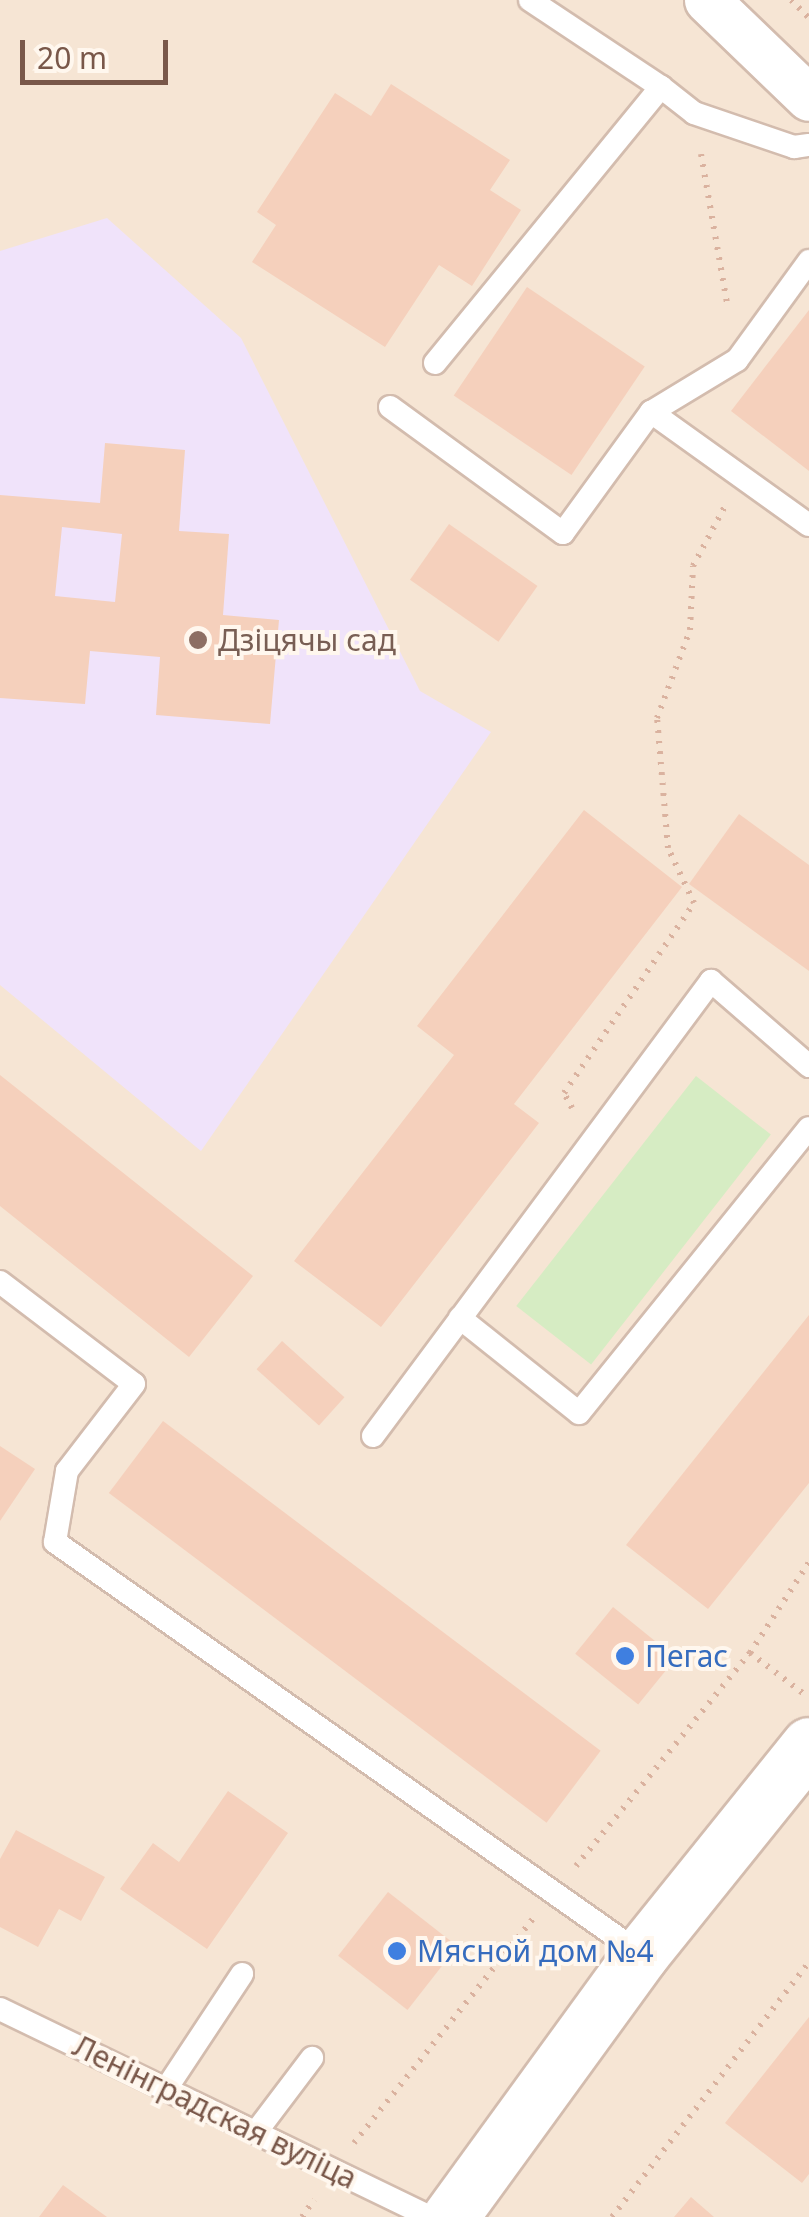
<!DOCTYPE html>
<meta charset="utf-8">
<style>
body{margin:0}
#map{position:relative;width:809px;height:2217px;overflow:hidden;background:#fdf3e6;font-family:"Noto Sans",sans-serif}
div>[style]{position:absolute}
.residential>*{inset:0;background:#f6e5d4;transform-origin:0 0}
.education>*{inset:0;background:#f0e3fa}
.green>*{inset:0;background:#d6ecc3;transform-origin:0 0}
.building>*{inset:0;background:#f5d0bc;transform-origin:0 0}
.path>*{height:6px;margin-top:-3px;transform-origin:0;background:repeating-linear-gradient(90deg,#dab29f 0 2.5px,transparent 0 10.5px)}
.roads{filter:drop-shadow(2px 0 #d3bcae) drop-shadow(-2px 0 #d3bcae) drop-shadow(0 2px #d3bcae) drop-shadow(0 -2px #d3bcae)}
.service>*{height:22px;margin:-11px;padding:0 11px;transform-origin:11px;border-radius:11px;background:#fff}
.minor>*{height:45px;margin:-22.5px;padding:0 22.5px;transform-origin:22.5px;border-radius:22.5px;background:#fff}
.secondary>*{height:55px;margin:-27.5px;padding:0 27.5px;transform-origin:27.5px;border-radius:27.5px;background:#fff}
.dots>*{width:28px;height:28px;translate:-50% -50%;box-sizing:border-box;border:5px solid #fff7ee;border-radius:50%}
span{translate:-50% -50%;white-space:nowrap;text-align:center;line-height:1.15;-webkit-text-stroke:8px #fff7ee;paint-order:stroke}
.education-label{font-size:30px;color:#785e54}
.left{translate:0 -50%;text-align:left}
.shop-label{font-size:30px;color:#366cbe}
.street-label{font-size:30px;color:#795749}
.scale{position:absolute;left:20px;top:40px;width:148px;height:45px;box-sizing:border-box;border:5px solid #795749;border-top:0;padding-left:12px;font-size:30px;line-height:35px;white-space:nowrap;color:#795749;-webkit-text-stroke:8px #fff7ee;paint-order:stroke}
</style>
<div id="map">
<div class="residential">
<i style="left:0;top:0;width:809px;height:2217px"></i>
</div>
<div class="education">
<i style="clip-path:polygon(107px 218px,241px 338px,420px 691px,491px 732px,201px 1151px,0 985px,0 251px)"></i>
</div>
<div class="green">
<i style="left:696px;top:1076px;width:95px;height:292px;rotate:38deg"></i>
</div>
<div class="building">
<i style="clip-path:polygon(391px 84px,510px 160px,490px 190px,521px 210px,472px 286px,439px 265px,385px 347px,252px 262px,276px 225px,257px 212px,335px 93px,371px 116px)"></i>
<i style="left:527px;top:287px;width:142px;height:131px;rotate:34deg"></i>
<i style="clip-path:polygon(809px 310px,809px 471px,731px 411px)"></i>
<i style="clip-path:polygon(evenodd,105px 443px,185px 450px,179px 531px,229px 534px,223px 615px,279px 620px,270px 724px,156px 715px,160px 657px,90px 651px,85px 704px,0 698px,0 495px,100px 503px,105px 443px,62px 527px,122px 534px,115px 602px,55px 596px,62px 527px)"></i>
<i style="left:449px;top:524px;width:108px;height:68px;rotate:35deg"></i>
<i style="clip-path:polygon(584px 810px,682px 887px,514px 1104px,539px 1123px,381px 1327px,294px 1261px,454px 1055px,417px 1026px)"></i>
<i style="clip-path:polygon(739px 814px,809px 865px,809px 971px,689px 884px)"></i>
<i style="clip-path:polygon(0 1075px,253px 1276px,189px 1357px,0 1206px)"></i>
<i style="clip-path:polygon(809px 1315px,809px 1483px,708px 1609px,626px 1545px)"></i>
<i style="left:282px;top:1341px;width:84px;height:38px;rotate:42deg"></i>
<i style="left:163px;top:1421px;width:548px;height:90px;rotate:37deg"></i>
<i style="clip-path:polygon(0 1446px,35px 1469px,0 1521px)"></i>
<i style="left:613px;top:1607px;width:81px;height:60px;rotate:39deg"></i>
<i style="clip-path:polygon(228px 1791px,288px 1833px,207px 1949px,120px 1889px,153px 1843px,179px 1862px)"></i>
<i style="clip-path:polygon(16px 1830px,105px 1877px,81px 1921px,59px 1909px,38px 1947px,0 1927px,0 1859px)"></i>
<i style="left:388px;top:1892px;width:88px;height:81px;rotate:38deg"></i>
<i style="clip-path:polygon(809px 2017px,809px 2174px,802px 2183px,725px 2123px)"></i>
<i style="clip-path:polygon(63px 2185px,107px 2217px,39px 2217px)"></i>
<i style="clip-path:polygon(691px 2197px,714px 2217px,674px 2217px)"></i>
</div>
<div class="path">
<i style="left:791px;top:0;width:25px;rotate:45deg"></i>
<i style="left:701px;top:154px;width:157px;rotate:80.1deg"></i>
<i style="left:572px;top:1108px;width:17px;rotate:-118deg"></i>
<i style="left:564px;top:1093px;width:230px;rotate:-55.6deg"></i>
<i style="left:694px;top:903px;width:61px;rotate:-115.3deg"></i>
<i style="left:668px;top:848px;width:130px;rotate:-94.8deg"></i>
<i style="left:657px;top:718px;width:94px;rotate:-69.4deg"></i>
<i style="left:690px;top:630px;width:64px;rotate:-87.3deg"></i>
<i style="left:693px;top:566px;width:66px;rotate:-61.9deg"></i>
<i style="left:750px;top:1653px;width:108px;rotate:-57deg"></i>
<i style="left:576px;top:1866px;width:275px;rotate:-50.8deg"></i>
<i style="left:750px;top:1653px;width:68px;rotate:37.2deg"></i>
<i style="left:354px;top:2143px;width:287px;rotate:-51.4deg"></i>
<i style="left:302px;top:2217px;width:21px;rotate:-55deg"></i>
<i style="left:612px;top:2217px;width:322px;rotate:-52.3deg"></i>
</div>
<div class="roads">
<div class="service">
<i style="left:530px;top:0;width:157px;rotate:33.6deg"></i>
<i style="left:809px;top:261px;width:122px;rotate:126deg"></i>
<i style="left:737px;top:360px;width:100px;rotate:148.8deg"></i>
<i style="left:651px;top:412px;width:194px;rotate:35.6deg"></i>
<i style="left:435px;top:363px;width:357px;rotate:-50.7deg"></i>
<i style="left:661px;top:87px;width:42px;rotate:38.2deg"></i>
<i style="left:694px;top:113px;width:106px;rotate:18.8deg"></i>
<i style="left:794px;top:147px;width:15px;rotate:-8deg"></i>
<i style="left:390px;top:407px;width:214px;rotate:36.1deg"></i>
<i style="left:563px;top:533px;width:150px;rotate:-54deg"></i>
<i style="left:0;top:1282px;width:168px;rotate:37.3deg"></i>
<i style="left:134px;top:1384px;width:110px;rotate:127.6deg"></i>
<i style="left:67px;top:1471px;width:72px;rotate:99.6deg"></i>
<i style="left:55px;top:1542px;width:716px;rotate:35.11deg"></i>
<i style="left:460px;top:1318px;width:152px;rotate:38.6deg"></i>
<i style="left:579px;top:1413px;width:366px;rotate:-51.1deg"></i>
<i style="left:373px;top:1436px;width:567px;rotate:-53.39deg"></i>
<i style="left:711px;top:981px;width:130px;rotate:40.9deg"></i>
<i style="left:0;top:2009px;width:478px;rotate:25.8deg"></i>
<i style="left:166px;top:2089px;width:138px;rotate:-56.5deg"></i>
<i style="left:256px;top:2132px;width:93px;rotate:-52.9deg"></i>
</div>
<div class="minor">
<i style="left:707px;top:0;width:141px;rotate:43.9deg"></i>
</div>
<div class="secondary">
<i style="left:450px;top:2217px;width:325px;rotate:-54deg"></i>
<i style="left:641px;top:1954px;width:268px;rotate:-51.2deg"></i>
</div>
</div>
<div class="dots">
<i style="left:198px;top:640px;background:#8d6e63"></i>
<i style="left:625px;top:1656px;background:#3f7fe0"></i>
<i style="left:397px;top:1951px;background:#3f7fe0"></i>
</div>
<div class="education-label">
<span class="left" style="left:218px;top:640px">Дзіцячы сад</span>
</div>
<div class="shop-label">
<span class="left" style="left:645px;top:1656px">Пегас</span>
<span class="left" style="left:417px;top:1951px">Мясной дом №4</span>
</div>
<div class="street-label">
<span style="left:215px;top:2112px;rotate:26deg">Ленінградская вуліца</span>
</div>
<div class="scale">20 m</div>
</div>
